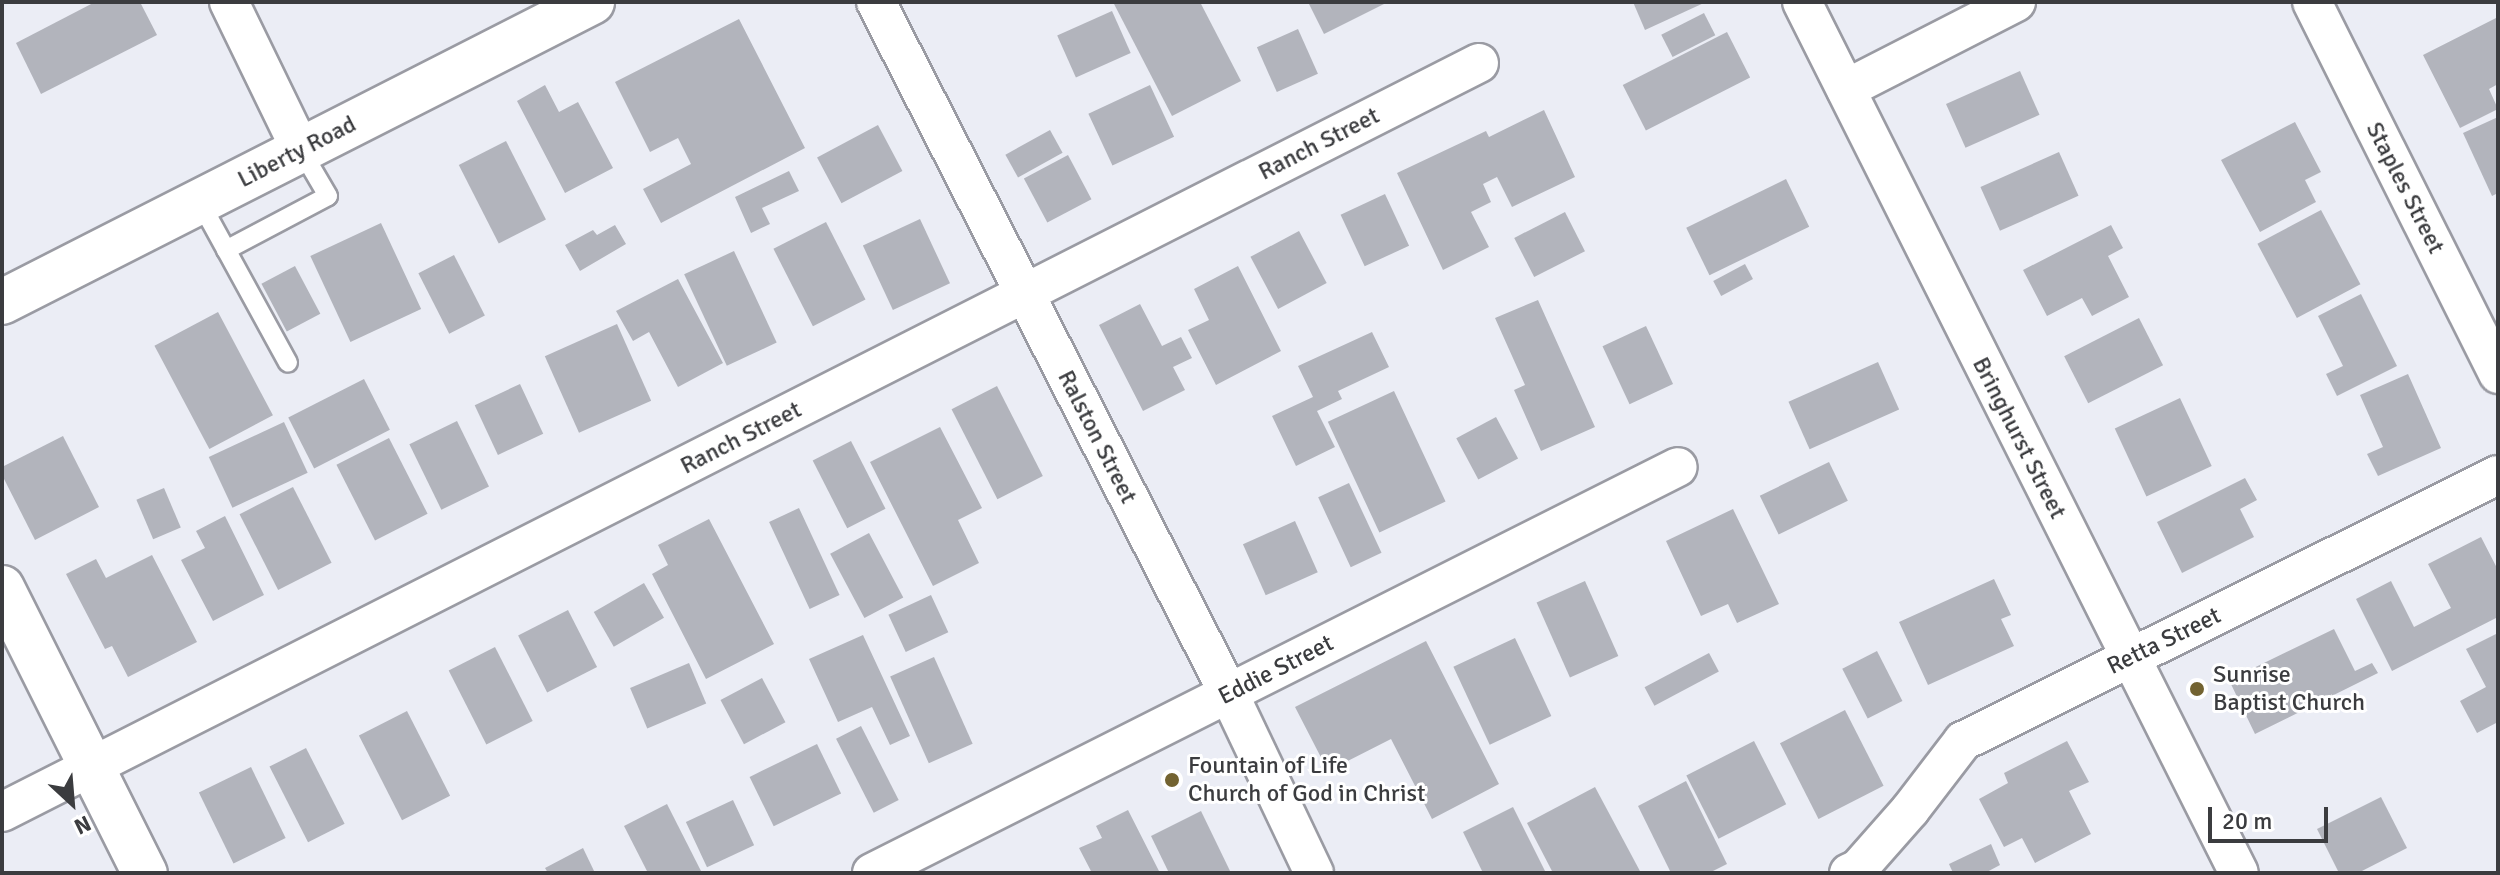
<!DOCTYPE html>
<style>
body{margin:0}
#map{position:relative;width:2500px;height:875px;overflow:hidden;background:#ebedf5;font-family:Signika,sans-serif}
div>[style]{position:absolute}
.building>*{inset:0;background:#b2b4bc;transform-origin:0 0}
.roads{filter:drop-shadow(2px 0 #9a9ba3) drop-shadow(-2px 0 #9a9ba3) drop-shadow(0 2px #9a9ba3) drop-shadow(0 -2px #9a9ba3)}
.service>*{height:18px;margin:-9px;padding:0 9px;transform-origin:9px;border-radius:9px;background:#fff}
.minor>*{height:38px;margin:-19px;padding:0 19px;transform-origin:19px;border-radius:19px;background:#fff}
.tertiary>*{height:44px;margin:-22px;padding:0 22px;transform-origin:22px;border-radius:22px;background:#fff}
.secondary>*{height:44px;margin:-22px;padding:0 22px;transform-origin:22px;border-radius:22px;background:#fff}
.dots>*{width:22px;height:22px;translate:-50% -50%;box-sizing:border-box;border:4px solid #fff;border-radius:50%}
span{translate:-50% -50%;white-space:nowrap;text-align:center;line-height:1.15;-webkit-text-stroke:6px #fff;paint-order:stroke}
.street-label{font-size:24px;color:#3b3c3f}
.poi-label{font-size:24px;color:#3b3c3f}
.left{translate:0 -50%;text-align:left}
.frame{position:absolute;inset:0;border:4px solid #3b3c3f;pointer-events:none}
.north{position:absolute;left:32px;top:763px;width:80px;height:80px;-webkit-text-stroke:6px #fff;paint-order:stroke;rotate:154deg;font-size:22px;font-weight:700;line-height:32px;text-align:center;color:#3b3c3f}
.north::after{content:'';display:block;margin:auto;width:28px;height:36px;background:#3b3c3f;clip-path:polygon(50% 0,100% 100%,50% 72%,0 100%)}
.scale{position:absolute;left:2208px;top:807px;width:120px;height:36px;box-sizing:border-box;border:4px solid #3b3c3f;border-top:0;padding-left:10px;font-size:24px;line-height:28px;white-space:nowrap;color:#3b3c3f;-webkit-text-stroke:6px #fff;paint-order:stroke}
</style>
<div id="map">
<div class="building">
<i style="clip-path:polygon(95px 2px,140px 2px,157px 35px,41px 94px,16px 43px)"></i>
<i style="clip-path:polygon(1113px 2px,1200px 2px,1241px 81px,1172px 116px)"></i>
<i style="clip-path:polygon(1308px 2px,1388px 2px,1324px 34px)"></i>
<i style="clip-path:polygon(1633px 2px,1706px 2px,1645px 30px)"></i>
<i style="left:1112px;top:11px;width:46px;height:60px;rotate:66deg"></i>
<i style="left:1704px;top:13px;width:25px;height:48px;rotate:63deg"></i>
<i style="clip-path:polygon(2498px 17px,2498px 84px,2489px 89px,2498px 109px,2460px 128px,2423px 55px)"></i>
<i style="clip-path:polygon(739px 19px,805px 148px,661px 223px,643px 189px,691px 164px,678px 138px,650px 152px,615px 82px)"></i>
<i style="left:1298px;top:29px;width:49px;height:45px;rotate:66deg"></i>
<i style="left:1727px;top:32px;width:51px;height:117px;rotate:63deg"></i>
<i style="left:2020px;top:71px;width:48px;height:81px;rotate:66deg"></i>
<i style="clip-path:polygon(545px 85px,559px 112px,578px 102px,613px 168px,565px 193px,517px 101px)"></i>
<i style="left:1150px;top:85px;width:57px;height:68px;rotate:65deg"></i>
<i style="clip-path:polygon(1544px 110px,1575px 177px,1512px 207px,1497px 177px,1483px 184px,1491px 202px,1471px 212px,1489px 247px,1443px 270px,1397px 173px,1486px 131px,1489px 137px)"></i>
<i style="clip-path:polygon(2498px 117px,2498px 193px,2492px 196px,2463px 133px)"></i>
<i style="clip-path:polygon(2295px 122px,2321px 172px,2305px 180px,2316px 202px,2260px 232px,2221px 160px)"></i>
<i style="left:878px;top:125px;width:52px;height:69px;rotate:62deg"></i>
<i style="left:1050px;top:130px;width:26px;height:51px;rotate:61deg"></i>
<i style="left:506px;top:141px;width:88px;height:53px;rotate:63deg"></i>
<i style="left:2059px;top:152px;width:48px;height:86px;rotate:66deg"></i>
<i style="left:1068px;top:155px;width:50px;height:50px;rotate:62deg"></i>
<i style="clip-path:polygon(789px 171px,799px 191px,762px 208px,770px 224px,751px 233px,735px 197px)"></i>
<i style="left:1786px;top:179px;width:53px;height:111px;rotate:64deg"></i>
<i style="left:1385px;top:194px;width:57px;height:49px;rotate:65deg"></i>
<i style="left:2321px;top:210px;width:84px;height:72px;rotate:62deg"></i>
<i style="left:1565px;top:212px;width:44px;height:57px;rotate:63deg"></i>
<i style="left:920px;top:219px;width:71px;height:63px;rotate:65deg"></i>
<i style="left:826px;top:222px;width:87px;height:59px;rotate:63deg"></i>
<i style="left:381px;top:223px;width:95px;height:78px;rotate:65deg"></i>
<i style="clip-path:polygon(615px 225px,626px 244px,580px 271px,565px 245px,593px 230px,597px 235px)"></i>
<i style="clip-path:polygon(2111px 225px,2123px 248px,2108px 256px,2129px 297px,2092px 316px,2082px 298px,2047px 316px,2023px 270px)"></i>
<i style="left:1299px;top:231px;width:59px;height:55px;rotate:62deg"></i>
<i style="left:734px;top:251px;width:101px;height:55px;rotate:65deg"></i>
<i style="left:454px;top:255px;width:68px;height:40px;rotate:63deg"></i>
<i style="left:1745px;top:264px;width:17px;height:36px;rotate:62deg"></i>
<i style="left:295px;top:266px;width:54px;height:38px;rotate:62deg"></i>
<i style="clip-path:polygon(1238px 266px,1281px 351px,1216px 385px,1188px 330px,1209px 320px,1194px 289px)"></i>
<i style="clip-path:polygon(678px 279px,723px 363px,678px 387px,649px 332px,633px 341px,616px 311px)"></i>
<i style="clip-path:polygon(2361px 294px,2397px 366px,2337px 396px,2326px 374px,2343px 366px,2318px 316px)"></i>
<i style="clip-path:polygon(1538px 300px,1595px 427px,1541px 451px,1514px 390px,1525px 385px,1495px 318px)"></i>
<i style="clip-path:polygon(1140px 304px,1162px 346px,1181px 337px,1192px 358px,1173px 367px,1185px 390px,1143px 411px,1099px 325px)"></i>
<i style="left:218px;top:312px;width:117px;height:72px;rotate:62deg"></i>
<i style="left:2139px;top:318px;width:53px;height:84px;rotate:63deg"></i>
<i style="left:617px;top:324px;width:84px;height:79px;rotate:66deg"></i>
<i style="left:1646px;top:326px;width:64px;height:48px;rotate:65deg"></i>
<i style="clip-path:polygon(1372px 332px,1389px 367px,1338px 391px,1342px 399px,1317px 411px,1335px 447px,1296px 466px,1272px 416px,1313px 397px,1298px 366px)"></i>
<i style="left:1878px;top:362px;width:52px;height:98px;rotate:66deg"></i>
<i style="clip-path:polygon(2408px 374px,2441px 448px,2378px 476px,2367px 454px,2383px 447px,2360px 395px)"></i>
<i style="left:364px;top:379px;width:57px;height:85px;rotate:63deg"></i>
<i style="left:520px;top:384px;width:55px;height:50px;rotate:65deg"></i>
<i style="left:997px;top:386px;width:101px;height:51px;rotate:63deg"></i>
<i style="left:1394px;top:391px;width:122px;height:73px;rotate:65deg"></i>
<i style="left:2180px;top:398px;width:75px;height:72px;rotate:65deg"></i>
<i style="left:1496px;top:417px;width:47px;height:45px;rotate:62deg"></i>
<i style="left:457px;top:421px;width:73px;height:53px;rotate:64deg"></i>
<i style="left:284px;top:422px;width:56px;height:83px;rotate:65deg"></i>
<i style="clip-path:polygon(940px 427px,982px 508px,958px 520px,979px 563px,933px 586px,870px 462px)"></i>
<i style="clip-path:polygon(63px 436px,99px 507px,35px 540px,2px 475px,2px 467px)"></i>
<i style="left:389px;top:438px;width:85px;height:59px;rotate:63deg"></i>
<i style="left:851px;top:441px;width:76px;height:43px;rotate:63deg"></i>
<i style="left:1829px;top:462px;width:43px;height:77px;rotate:64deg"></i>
<i style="clip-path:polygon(2245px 478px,2257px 500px,2240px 509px,2254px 537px,2182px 573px,2157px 522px)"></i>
<i style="left:1349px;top:483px;width:77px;height:34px;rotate:65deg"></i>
<i style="left:293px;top:487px;width:85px;height:60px;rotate:63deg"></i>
<i style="left:164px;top:488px;width:43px;height:30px;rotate:67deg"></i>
<i style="left:799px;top:508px;width:96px;height:33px;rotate:65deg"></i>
<i style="clip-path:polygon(1733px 509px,1779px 604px,1737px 623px,1728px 604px,1701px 616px,1666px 541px)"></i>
<i style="clip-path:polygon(225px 516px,264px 595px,213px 621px,181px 560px,205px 548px,196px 531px)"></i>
<i style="clip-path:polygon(709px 519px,774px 644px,706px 679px,652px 574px,668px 565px,658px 545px)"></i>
<i style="left:1295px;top:521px;width:56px;height:57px;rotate:66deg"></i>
<i style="left:869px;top:533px;width:73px;height:44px;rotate:62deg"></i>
<i style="clip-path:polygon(2481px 537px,2498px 570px,2498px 617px,2392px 671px,2356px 599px,2391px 581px,2414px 627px,2451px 608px,2428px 564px)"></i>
<i style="clip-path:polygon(152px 555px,197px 642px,128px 677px,112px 646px,105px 649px,66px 574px,96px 559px,106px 578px)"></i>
<i style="clip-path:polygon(1994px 579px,2011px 615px,2001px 619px,2014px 646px,1928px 685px,1899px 622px)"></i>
<i style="left:1585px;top:581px;width:82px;height:53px;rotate:66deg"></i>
<i style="left:644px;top:583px;width:40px;height:58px;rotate:60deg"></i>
<i style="left:931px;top:595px;width:41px;height:47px;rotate:65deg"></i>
<i style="left:568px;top:610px;width:64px;height:56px;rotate:63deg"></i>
<i style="clip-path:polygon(2334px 629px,2355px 671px,2372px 663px,2378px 673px,2255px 734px,2229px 680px)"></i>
<i style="clip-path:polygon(2498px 633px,2498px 722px,2477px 733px,2460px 701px,2486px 687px,2466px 649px)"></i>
<i style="clip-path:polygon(863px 635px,910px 736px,890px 745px,872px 707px,838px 722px,809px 659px)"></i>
<i style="left:1515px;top:638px;width:86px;height:68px;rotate:65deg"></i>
<i style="clip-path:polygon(1426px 641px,1499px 784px,1432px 819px,1391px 739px,1328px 771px,1295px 707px)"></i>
<i style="left:495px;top:647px;width:83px;height:52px;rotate:63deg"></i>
<i style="left:1877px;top:651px;width:56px;height:39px;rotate:63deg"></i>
<i style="left:1709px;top:653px;width:21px;height:73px;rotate:62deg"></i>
<i style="left:934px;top:657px;width:95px;height:48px;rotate:66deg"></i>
<i style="left:689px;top:663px;width:44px;height:64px;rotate:67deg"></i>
<i style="left:762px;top:678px;width:50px;height:47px;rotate:62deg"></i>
<i style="left:1845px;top:710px;width:85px;height:73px;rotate:63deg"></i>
<i style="left:407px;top:711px;width:95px;height:54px;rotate:63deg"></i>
<i style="left:861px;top:726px;width:83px;height:28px;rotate:63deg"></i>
<i style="left:1754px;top:741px;width:71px;height:76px;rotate:63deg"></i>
<i style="clip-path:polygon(2067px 741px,2089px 782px,2069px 791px,2091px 834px,2035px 863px,2022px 838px,2004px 847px,1979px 799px,2008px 783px,2004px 773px)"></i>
<i style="left:817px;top:744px;width:55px;height:75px;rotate:64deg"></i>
<i style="left:306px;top:748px;width:85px;height:41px;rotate:63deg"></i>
<i style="left:251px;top:767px;width:79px;height:58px;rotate:64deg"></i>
<i style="clip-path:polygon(1686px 781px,1727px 864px,1709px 873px,1671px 873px,1638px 806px)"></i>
<i style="clip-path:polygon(1595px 787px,1641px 873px,1553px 873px,1527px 823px)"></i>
<i style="clip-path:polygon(2381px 797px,2407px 848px,2358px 873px,2339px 873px,2317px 829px)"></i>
<i style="left:733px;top:800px;width:50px;height:52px;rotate:65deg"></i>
<i style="clip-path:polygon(667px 804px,702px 873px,648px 873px,624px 826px)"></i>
<i style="clip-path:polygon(1513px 807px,1546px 873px,1483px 873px,1463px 832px)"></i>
<i style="clip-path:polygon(1128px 810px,1160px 873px,1092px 873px,1079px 848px,1102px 838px,1096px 826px)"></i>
<i style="clip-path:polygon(1201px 811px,1231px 873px,1169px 873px,1151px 836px)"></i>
<i style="clip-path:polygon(1991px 844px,2000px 865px,1985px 873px,1953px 873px,1949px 864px)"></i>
<i style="clip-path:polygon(583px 848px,595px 873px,548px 873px,545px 868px)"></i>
</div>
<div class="roads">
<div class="service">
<i style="left:200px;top:202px;width:183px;rotate:61.3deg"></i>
<i style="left:226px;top:250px;width:115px;rotate:-27.9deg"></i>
<i style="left:328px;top:196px;width:53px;rotate:-120.4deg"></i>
</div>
<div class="minor">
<i style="left:229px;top:2px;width:165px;rotate:64.1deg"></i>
<i style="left:876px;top:2px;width:777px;rotate:62.97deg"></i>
<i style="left:1229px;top:694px;width:198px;rotate:64.6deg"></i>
<i style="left:1802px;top:2px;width:974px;rotate:63.36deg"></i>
<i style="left:2312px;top:2px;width:416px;rotate:63.4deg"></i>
<i style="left:1846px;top:89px;width:191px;rotate:-27.1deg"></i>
<i style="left:2px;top:812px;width:1656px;rotate:-26.89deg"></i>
<i style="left:872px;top:873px;width:902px;rotate:-26.74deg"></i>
<i style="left:1849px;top:873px;width:10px;rotate:-24deg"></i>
<i style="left:1858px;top:869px;width:79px;rotate:-48.6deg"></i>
<i style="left:1910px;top:810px;width:87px;rotate:-52.5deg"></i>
<i style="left:1963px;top:741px;width:597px;rotate:-26.44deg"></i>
</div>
<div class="tertiary">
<i style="left:2px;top:588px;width:319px;rotate:63.4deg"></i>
</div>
<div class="secondary">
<i style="left:2px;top:302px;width:662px;rotate:-26.95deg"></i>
</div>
</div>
<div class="dots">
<i style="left:2197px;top:689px;background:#736331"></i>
<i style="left:1172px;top:780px;background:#736331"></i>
</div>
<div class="street-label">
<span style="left:1319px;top:144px;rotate:-27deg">Ranch Street</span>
<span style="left:297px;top:152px;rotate:-27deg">Liberty Road</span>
<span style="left:2405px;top:188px;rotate:63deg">Staples Street</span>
<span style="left:1097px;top:437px;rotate:63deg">Ralston Street</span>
<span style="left:741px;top:438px;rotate:-27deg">Ranch Street</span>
<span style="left:2019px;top:438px;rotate:63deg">Bringhurst Street</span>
<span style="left:2164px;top:641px;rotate:-26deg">Retta Street</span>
<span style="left:1276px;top:670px;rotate:-27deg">Eddie Street</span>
</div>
<div class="poi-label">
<span class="left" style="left:2213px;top:689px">Sunrise<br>Baptist Church</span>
<span class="left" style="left:1188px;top:780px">Fountain of Life<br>Church of God in Christ</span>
</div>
<div class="frame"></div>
<div class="north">N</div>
<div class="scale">20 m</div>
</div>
